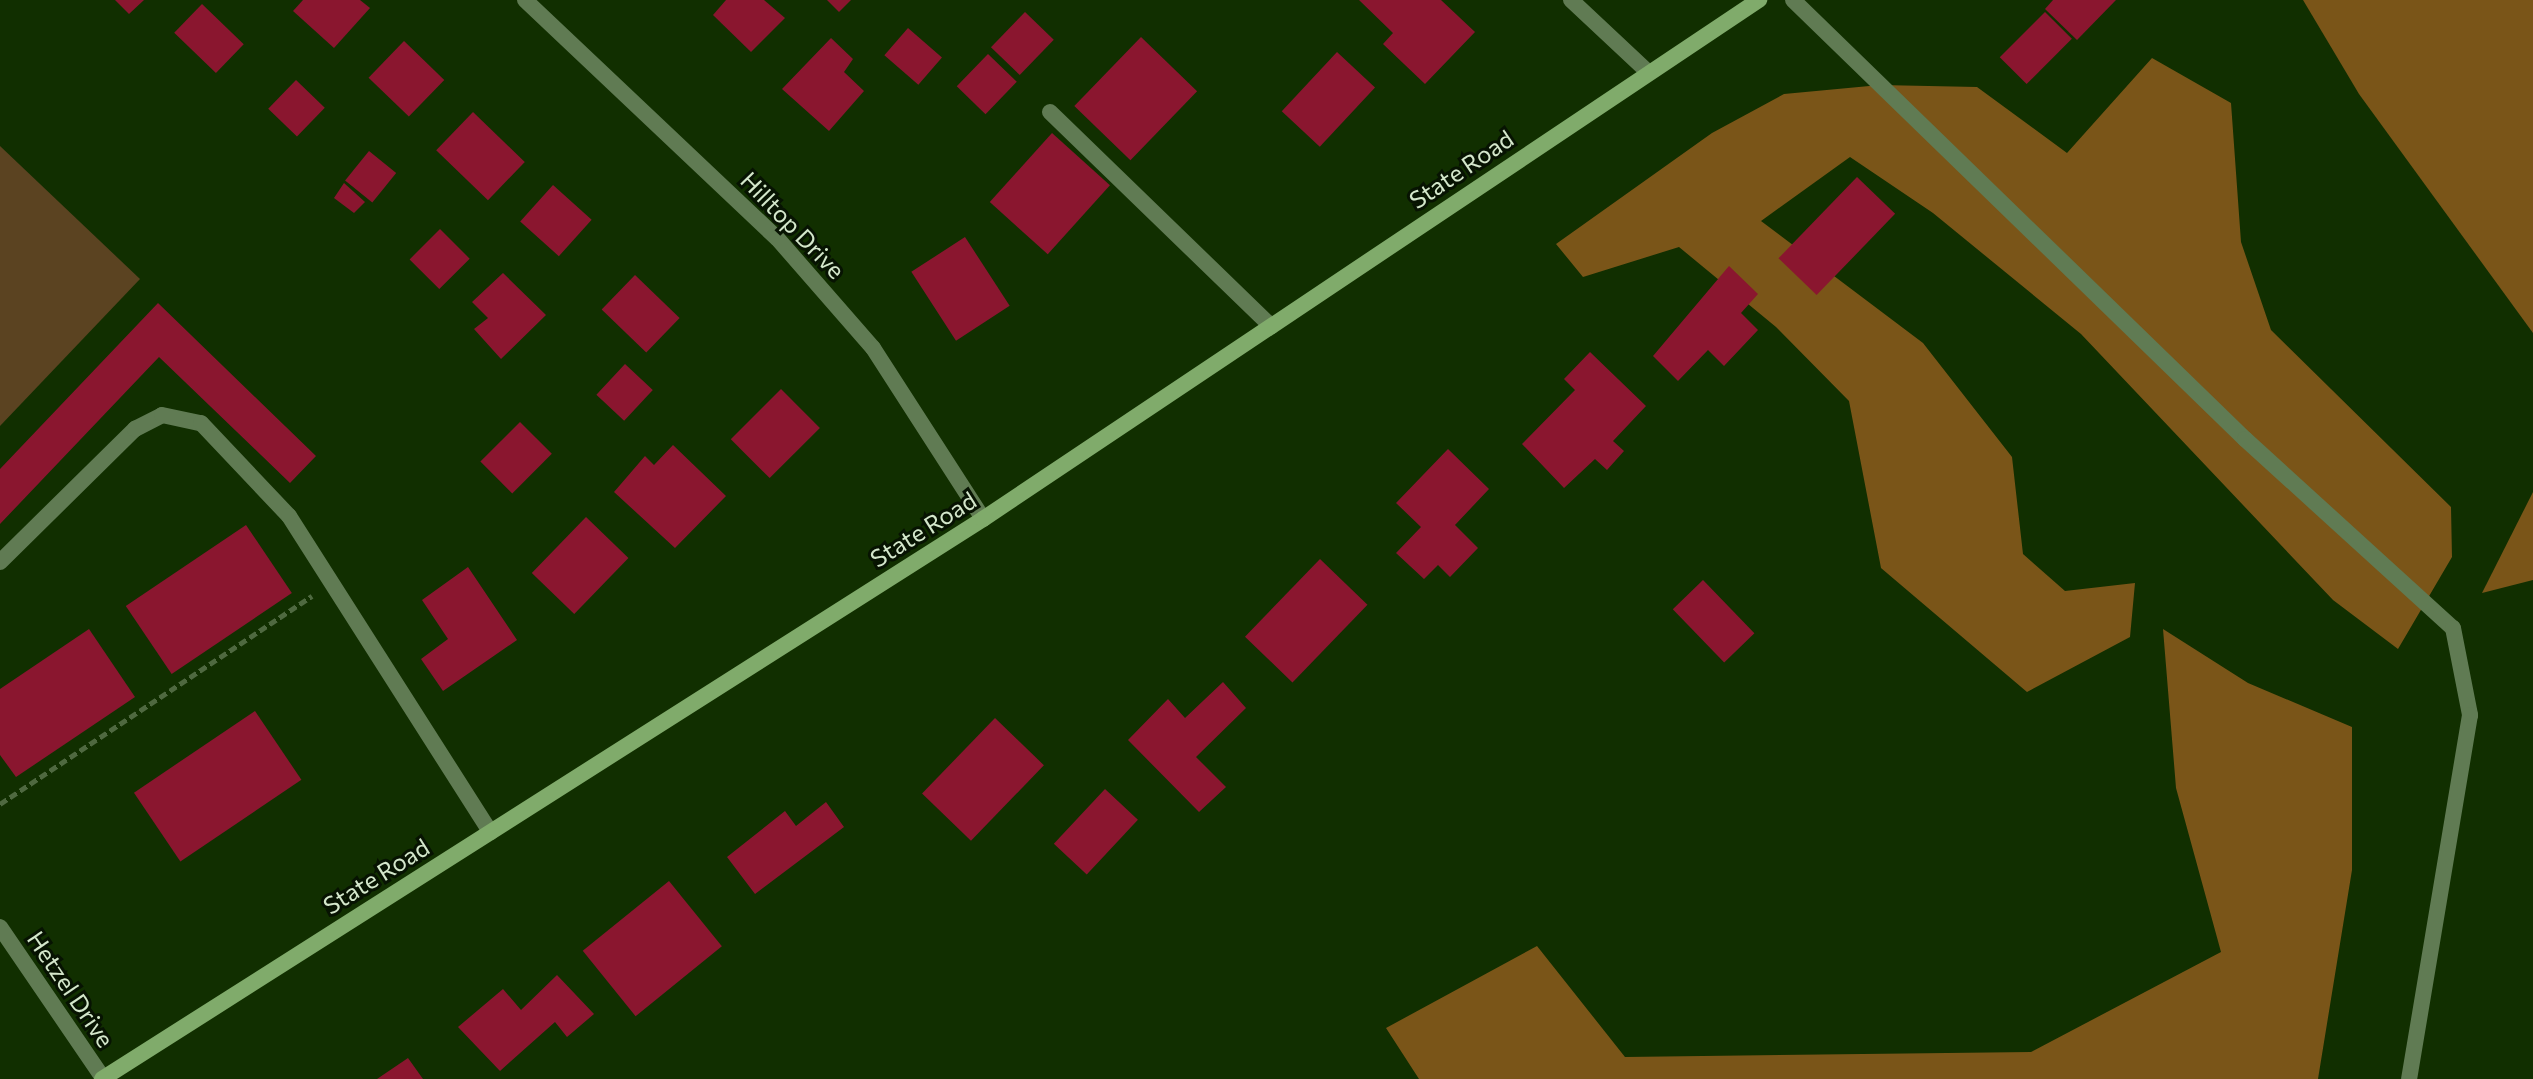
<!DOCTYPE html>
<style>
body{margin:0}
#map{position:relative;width:2533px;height:1079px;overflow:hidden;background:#112f00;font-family:Commissioner,sans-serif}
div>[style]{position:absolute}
.green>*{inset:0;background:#5b4321}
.forest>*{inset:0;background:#7a5518}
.building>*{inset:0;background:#8a162f;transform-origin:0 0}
.path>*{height:5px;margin-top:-2.5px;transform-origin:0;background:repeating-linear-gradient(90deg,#4f6940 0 8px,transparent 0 12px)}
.service>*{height:16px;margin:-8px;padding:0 8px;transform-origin:8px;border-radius:8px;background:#607b53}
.minor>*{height:16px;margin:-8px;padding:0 8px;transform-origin:8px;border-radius:8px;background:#607b53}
.secondary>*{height:16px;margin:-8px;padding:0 8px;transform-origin:8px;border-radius:8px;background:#80ab6b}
span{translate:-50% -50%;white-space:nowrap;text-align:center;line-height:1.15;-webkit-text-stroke:6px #071302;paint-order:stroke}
.street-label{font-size:24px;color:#d4e7cb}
</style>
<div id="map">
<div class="green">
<i style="clip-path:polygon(0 146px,140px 279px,0 426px)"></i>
</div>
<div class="forest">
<i style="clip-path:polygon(2303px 0,2533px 0,2533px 333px,2359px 94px)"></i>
<i style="clip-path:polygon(2152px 58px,2231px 103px,2241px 242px,2271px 330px,2451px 507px,2452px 557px,2398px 649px,2333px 600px,2081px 334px,1933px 213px,1850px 157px,1761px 221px,1923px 343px,2012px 457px,2023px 554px,2065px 591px,2135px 583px,2130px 637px,2027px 692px,1881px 568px,1849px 401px,1776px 327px,1679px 247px,1583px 277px,1556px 244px,1712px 133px,1784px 94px,1880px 85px,1977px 87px,2067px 153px)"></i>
<i style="clip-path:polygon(2533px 492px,2533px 580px,2482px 593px)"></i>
<i style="clip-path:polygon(2163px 629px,2248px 683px,2352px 727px,2352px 870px,2318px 1079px,1419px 1079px,1386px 1028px,1537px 946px,1625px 1057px,2031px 1052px,2221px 952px,2176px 788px)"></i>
</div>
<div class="building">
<i style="clip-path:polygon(115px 0,144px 0,129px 14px)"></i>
<i style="clip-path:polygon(303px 0,360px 0,370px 8px,334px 48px,293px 11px)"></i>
<i style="clip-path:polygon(726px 0,764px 0,785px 18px,751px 52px,713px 15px)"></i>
<i style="clip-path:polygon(827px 0,851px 0,839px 12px)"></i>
<i style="clip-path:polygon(1359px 0,1441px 0,1475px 32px,1425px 84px,1383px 44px,1393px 33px)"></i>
<i style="clip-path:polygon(2053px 0,2116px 0,2077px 40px,2045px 9px)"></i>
<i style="left:202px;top:4px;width:58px;height:40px;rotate:44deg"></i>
<i style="left:1025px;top:12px;width:40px;height:49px;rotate:44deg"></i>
<i style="left:2045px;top:12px;width:38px;height:64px;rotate:45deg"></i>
<i style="left:908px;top:28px;width:45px;height:36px;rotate:41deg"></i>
<i style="left:1141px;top:37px;width:78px;height:96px;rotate:44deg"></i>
<i style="clip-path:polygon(831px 38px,853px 59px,844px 72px,864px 91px,829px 131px,782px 89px)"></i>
<i style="left:404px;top:41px;width:56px;height:51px;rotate:44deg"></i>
<i style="left:1337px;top:52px;width:52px;height:81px;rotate:43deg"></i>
<i style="left:988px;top:54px;width:40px;height:45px;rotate:44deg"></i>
<i style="left:296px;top:80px;width:40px;height:40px;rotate:44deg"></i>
<i style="left:473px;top:112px;width:72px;height:53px;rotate:44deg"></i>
<i style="left:1052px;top:133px;width:78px;height:93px;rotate:42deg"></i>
<i style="left:369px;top:151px;width:35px;height:38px;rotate:39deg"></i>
<i style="left:1857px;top:177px;width:53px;height:113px;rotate:44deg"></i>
<i style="clip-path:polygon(344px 183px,365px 202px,354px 213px,334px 198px)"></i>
<i style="left:553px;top:185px;width:52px;height:49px;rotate:42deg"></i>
<i style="left:440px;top:229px;width:42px;height:43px;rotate:45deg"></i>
<i style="left:965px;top:237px;width:82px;height:64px;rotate:57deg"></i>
<i style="clip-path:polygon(1729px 266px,1758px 294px,1741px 313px,1758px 330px,1724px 366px,1708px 350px,1678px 381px,1653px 356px)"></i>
<i style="clip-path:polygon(503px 273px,546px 315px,501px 359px,474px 329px,488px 318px,472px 302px)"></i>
<i style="left:635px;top:275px;width:62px;height:48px;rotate:44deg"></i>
<i style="clip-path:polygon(158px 303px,316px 456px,290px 483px,159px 357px,0 524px,0 469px)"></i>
<i style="clip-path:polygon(1590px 352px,1646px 406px,1613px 441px,1624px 451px,1607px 470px,1595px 459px,1564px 488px,1522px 444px,1575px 390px,1564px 379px)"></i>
<i style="left:625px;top:364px;width:38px;height:42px;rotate:43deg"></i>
<i style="left:781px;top:389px;width:55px;height:71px;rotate:45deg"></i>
<i style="left:520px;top:422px;width:45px;height:56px;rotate:45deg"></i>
<i style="clip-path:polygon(673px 445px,726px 496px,675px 548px,614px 492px,645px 456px,654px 465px)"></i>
<i style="clip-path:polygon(1448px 449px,1489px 489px,1455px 525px,1478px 548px,1450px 577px,1438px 565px,1424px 579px,1396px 553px,1421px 527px,1396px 503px)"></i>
<i style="left:586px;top:517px;width:59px;height:78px;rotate:44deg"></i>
<i style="left:246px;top:525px;width:82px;height:145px;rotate:56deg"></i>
<i style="left:1320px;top:559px;width:66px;height:108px;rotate:44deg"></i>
<i style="clip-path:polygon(468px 567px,517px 640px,443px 691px,421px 659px,448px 639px,422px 600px)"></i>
<i style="left:1703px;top:580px;width:74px;height:42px;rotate:46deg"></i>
<i style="clip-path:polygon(89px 629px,135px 697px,16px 777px,0 755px,0 689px)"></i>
<i style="clip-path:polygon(1223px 682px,1246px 708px,1196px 757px,1226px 787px,1199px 812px,1128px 740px,1168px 699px,1185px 718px)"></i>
<i style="left:255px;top:711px;width:83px;height:146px;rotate:56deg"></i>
<i style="left:995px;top:718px;width:68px;height:105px;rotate:44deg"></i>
<i style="left:1105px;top:789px;width:45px;height:75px;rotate:43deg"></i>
<i style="clip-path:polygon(826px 802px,844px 827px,755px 894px,727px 857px,785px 811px,796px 826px)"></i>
<i style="left:669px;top:881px;width:84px;height:111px;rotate:51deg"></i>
<i style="clip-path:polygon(557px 975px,594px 1014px,567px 1037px,555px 1022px,500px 1071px,458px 1027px,503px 989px,521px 1010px)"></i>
<i style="clip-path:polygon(408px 1058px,423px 1079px,377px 1079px)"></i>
</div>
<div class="path">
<i style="left:0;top:804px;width:375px;rotate:-33.7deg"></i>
</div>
<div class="service">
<i style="left:1793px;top:0;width:630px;rotate:44.16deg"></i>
<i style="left:2245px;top:439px;width:281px;rotate:42.3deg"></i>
<i style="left:2453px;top:628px;width:89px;rotate:78.9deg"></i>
<i style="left:2470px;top:715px;width:369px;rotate:99.5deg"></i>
<i style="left:1050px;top:112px;width:308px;rotate:44.1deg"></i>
<i style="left:0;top:562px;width:190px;rotate:-44.6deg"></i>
<i style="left:135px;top:429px;width:30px;rotate:-27deg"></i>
<i style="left:162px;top:415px;width:40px;rotate:12deg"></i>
<i style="left:201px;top:423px;width:128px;rotate:46.6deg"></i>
<i style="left:289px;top:516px;width:375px;rotate:57.5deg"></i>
</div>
<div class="minor">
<i style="left:525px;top:0;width:347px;rotate:43.4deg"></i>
<i style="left:777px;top:238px;width:146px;rotate:48.9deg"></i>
<i style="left:873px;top:348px;width:203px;rotate:57.2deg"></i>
<i style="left:1571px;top:0;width:105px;rotate:43.1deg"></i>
<i style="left:0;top:927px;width:183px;rotate:55.7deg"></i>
</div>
<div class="secondary">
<i style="left:102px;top:1079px;width:1044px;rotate:-32.44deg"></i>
<i style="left:983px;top:519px;width:934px;rotate:-33.78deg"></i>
</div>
<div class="street-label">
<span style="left:1461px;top:169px;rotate:-34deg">State Road</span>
<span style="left:793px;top:225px;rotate:46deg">Hilltop Drive</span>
<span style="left:923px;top:529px;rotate:-32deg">State Road</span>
<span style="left:376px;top:876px;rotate:-32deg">State Road</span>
<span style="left:71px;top:989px;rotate:56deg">Hetzel Drive</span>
</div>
</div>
